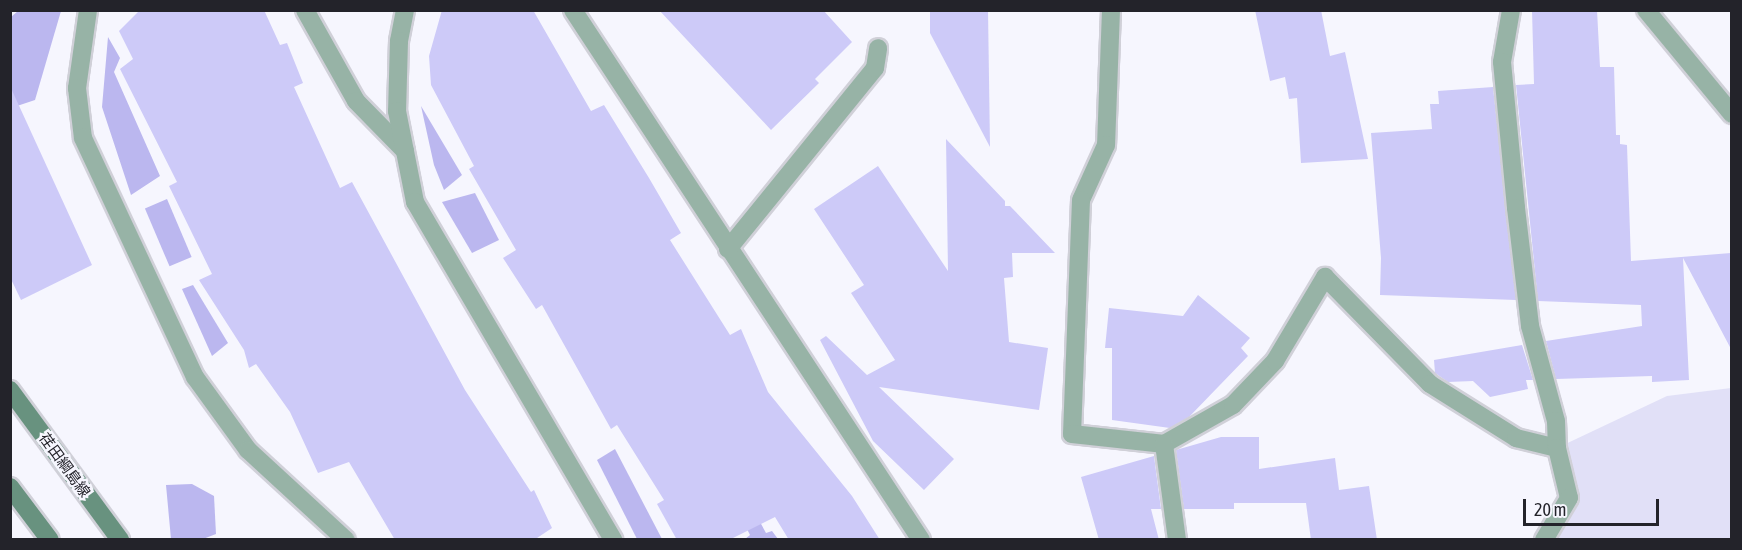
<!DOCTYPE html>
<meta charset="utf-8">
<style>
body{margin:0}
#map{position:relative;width:1742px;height:550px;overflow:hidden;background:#f6f6fe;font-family:"Asap Condensed","Noto Sans JP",sans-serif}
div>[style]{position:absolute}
.green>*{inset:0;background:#e1e0f7}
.forest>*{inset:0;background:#bbb7ef;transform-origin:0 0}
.building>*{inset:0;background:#cdcaf8}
.roads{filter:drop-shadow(2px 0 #d0d0d8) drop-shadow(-2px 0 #d0d0d8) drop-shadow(0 2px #d0d0d8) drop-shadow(0 -2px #d0d0d8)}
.service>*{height:18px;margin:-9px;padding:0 9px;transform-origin:9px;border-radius:9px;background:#97b3a6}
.minor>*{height:18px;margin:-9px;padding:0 9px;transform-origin:9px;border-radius:9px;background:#97b3a6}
.tertiary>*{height:18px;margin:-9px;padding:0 9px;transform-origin:9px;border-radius:9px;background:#97b3a6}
.secondary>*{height:18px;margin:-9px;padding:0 9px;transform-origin:9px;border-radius:9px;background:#68927f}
span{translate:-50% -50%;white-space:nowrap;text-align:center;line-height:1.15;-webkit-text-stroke:5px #f6f6fe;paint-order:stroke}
.street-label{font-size:15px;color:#23232a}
.frame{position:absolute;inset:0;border:12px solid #23232a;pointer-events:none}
.scale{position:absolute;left:1523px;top:499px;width:136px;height:27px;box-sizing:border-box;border:3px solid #23232a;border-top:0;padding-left:8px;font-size:18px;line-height:21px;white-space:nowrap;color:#23232a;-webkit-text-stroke:4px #f6f6fe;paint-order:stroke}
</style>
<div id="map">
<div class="green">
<i style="clip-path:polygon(1731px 388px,1731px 539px,1544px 540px,1569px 498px,1557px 448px,1667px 396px)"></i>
</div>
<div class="forest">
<i style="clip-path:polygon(18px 11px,61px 11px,35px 100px,11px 108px,11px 17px)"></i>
<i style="clip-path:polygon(108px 37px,120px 58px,114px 72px,160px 176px,131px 195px,102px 107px)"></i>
<i style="clip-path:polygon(421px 106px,462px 175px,444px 190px,434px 165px)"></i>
<i style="clip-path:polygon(475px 193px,499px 240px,472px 253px,442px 202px)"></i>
<i style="left:167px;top:199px;width:63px;height:24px;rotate:67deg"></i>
<i style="clip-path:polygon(193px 285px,228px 343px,212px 356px,182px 289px)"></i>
<i style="clip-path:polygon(615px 449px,662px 539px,637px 539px,597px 460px)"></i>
<i style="clip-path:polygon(719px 473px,744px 493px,766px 533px,772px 531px,778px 539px,745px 539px,750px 535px)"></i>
<i style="clip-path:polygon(192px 484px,214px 496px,216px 534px,203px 539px,171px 539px,166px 485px)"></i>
</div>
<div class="building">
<i style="clip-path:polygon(140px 10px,264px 10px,280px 45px,287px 43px,303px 83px,294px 87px,340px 188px,352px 182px,465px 390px,531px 492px,534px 490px,552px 528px,534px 540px,395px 540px,349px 462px,318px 473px,290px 412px,256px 364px,249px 368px,244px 350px,199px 280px,212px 274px,169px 186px,177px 182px,120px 69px,133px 59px,119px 31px)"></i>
<i style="clip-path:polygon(442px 10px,533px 10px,591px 111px,604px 105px,649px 178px,681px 233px,670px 240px,730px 335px,741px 329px,768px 392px,852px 496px,880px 540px,789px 540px,775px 517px,729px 540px,677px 540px,657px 504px,664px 500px,617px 425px,611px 429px,542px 305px,536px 309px,503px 258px,516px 250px,469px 169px,474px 166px,431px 85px,429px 56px)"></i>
<i style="clip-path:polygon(659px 10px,823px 10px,852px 42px,815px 79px,819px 83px,771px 130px)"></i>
<i style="clip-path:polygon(930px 10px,988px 10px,990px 147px,930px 33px)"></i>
<i style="clip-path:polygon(1255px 10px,1321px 10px,1330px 56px,1345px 52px,1368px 159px,1301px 163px,1297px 98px,1289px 99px,1285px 77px,1270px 81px)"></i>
<i style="clip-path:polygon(1532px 10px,1597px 10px,1600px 67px,1614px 67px,1616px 135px,1620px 135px,1620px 144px,1627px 145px,1631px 261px,1731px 253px,1731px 349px,1683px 258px,1689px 380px,1652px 382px,1652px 376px,1556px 379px,1546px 341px,1642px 326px,1641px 305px,1538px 301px,1516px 85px,1534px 84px)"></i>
<i style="clip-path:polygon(10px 86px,92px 265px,21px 300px,10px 277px)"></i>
<i style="clip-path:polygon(1493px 87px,1516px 300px,1380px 295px,1381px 258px,1371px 133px,1432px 129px,1430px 104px,1439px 104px,1438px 91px)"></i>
<i style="clip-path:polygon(946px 139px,1005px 201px,1005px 206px,1010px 206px,1055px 253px,1012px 253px,1013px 277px,1004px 278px,1009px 342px,1048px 348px,1039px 410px,879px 387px,954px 459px,924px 490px,873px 441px,820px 340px,826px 336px,867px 375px,895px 360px,851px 293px,864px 285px,814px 209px,878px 166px,948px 271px)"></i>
<i style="clip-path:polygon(1198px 295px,1250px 338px,1241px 348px,1248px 356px,1189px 417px,1170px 428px,1112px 420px,1112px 348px,1105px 348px,1109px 308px,1183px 316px)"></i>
<i style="clip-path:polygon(1522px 345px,1533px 380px,1526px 380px,1528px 389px,1490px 397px,1473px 381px,1448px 382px,1435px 373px,1434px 360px)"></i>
<i style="clip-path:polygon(1221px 437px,1259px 437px,1259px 469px,1335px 458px,1339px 490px,1369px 486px,1377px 540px,1311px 540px,1306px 503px,1234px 503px,1234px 509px,1184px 509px,1176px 450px)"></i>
<i style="clip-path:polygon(1154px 456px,1161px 509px,1151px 509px,1159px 540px,1099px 540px,1081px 477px)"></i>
</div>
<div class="roads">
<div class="service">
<i style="left:1111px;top:10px;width:135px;rotate:92.1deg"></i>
<i style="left:1106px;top:145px;width:60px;rotate:114.4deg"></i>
<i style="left:1081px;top:200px;width:234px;rotate:92.2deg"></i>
<i style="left:1072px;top:434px;width:93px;rotate:6.2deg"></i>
<i style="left:1164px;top:444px;width:79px;rotate:-29.5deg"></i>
<i style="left:1233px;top:405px;width:61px;rotate:-46.3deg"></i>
<i style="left:1275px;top:361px;width:98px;rotate:-59.2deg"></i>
<i style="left:1325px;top:277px;width:150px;rotate:45.5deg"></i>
<i style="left:1430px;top:384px;width:102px;rotate:32.1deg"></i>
<i style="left:1516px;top:438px;width:42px;rotate:13.7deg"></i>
<i style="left:1164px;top:444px;width:97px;rotate:82.3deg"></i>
</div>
<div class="minor">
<i style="left:88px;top:10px;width:79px;rotate:98deg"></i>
<i style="left:77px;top:88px;width:50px;rotate:83.2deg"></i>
<i style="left:83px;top:138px;width:264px;rotate:64.9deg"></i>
<i style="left:195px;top:377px;width:90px;rotate:54deg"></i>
<i style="left:248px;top:450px;width:133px;rotate:42.6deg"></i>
<i style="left:305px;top:10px;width:104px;rotate:60.7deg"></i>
<i style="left:356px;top:101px;width:70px;rotate:45.6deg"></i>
<i style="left:573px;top:10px;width:634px;rotate:56.71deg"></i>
<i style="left:1511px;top:10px;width:53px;rotate:99.8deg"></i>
<i style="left:1502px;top:62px;width:147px;rotate:84.5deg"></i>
<i style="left:1516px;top:208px;width:119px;rotate:83.2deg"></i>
<i style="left:1530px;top:326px;width:98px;rotate:74.7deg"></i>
<i style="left:1556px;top:421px;width:27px;rotate:88deg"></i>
<i style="left:1557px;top:448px;width:51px;rotate:76.5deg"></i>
<i style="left:1569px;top:498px;width:49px;rotate:120.8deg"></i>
<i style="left:1646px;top:10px;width:135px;rotate:50.4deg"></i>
<i style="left:728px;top:249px;width:233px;rotate:-50.9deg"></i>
<i style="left:875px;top:68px;width:20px;rotate:-81deg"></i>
</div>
<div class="tertiary">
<i style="left:405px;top:10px;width:32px;rotate:101deg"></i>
<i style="left:399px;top:41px;width:70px;rotate:91.6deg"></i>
<i style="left:397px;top:111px;width:93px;rotate:78.8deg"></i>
<i style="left:415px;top:202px;width:392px;rotate:59.6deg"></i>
</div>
<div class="secondary">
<i style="left:10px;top:390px;width:186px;rotate:53.7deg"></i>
<i style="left:10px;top:487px;width:66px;rotate:53deg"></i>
</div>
</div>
<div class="street-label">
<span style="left:65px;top:465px;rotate:54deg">荏田綱島線</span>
</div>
<div class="frame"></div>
<div class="scale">20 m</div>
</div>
